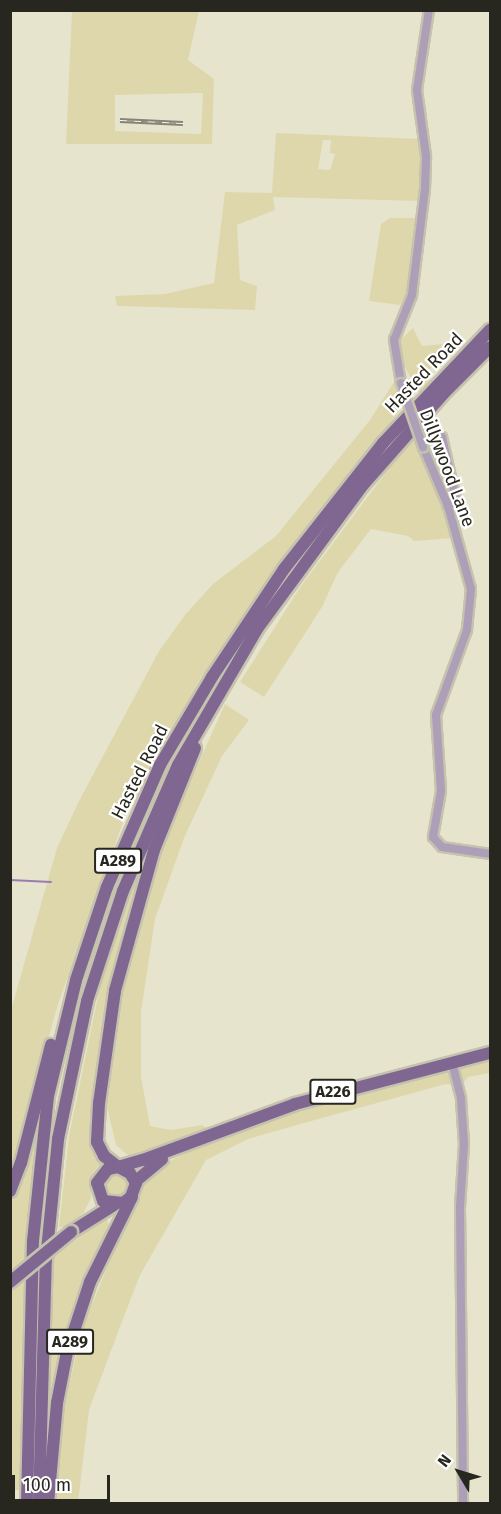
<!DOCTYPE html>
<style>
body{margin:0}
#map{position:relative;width:501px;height:1514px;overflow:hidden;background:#e7e4ce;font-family:"Fira Sans",sans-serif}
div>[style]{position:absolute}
.green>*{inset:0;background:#ded7ac}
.round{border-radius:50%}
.stream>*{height:2px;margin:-1px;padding:0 1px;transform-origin:1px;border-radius:1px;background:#997cb0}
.roads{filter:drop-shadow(2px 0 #c5c2ae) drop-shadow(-2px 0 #c5c2ae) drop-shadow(0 2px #c5c2ae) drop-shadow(0 -2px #c5c2ae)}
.minor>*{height:8px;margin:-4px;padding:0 4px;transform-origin:4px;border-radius:4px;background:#ad9fb8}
.primary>*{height:12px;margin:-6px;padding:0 6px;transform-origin:6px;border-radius:6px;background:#7f6792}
.rail>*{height:4.5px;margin-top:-2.25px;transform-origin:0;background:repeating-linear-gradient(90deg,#fff 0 7px,#868475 0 14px);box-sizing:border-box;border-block:2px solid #868475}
.bridges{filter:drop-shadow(2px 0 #c5c2ae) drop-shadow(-2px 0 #c5c2ae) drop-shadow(0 2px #c5c2ae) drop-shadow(0 -2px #c5c2ae)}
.minor-bridge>*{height:8px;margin:-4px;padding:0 4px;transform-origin:4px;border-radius:4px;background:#ad9fb8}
.primary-bridge>*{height:12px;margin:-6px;padding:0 6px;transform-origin:6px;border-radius:6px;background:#7f6792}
span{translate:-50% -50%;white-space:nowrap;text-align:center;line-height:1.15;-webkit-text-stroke:4.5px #fff;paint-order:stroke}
.shield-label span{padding:2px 4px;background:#fff;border:2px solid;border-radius:4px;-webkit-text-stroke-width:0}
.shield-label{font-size:16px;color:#28271f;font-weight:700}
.street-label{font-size:18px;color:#28271f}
.frame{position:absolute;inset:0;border:12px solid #28271f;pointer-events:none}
.north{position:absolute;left:429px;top:1442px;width:60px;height:60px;-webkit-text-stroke:4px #fff;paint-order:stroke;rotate:308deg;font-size:16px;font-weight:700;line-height:24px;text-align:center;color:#28271f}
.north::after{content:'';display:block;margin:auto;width:21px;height:27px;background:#28271f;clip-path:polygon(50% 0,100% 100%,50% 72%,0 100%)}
.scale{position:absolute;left:12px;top:1475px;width:98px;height:27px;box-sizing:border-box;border:3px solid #28271f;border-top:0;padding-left:8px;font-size:18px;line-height:21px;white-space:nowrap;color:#28271f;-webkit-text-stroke:4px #fff;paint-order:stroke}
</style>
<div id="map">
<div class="green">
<i style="clip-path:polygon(evenodd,72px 11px,199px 11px,188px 60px,214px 79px,212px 144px,66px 144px,72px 11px,203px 93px,201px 134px,115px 131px,115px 95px,203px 93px)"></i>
<i style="clip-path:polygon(evenodd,276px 133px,421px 139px,420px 201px,273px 197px,275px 210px,237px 225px,240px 280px,257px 286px,255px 310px,117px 306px,115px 296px,165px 294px,214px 283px,225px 192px,272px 193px,276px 133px,323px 140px,331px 140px,330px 153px,335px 154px,330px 170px,318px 169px,323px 140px)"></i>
<i style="clip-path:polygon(390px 218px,417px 218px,410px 289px,400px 305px,369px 301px,381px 224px)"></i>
<i style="clip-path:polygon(413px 328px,422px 346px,444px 344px,432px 357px,437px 365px,427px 370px,432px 381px,422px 393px,418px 392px,401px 359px,399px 341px)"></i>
<i style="clip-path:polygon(396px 379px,405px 404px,306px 529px,200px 679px,123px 822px,58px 1004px,11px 1175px,11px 1010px,57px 848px,79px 801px,159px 651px,185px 615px,213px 584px,276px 536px,370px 420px)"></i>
<i style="clip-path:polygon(414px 435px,453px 538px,414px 541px,408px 536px,371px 529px,338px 572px,322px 607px,264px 697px,240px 682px,301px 586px)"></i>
<i style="clip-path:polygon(225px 704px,249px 720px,222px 756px,184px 838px,155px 919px,141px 1012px,141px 1077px,150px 1126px,171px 1130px,202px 1125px,207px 1128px,129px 1156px,116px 1145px,107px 1107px,129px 950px,173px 820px)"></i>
<i style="clip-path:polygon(164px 811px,130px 914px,95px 1142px,99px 1161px,103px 1158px,107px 1162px,97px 1167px,91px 1177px,91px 1198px,84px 1212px,69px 1227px,59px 1227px,69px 1136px,101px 982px,141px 860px)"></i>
<i style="clip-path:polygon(490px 1060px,490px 1073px,468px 1077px,461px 1086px,446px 1084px,304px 1123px,248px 1139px,206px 1160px,140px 1275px,118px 1332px,89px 1410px,78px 1503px,55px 1504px,61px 1421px,82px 1329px,142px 1182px,162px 1165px,230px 1131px,450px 1066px)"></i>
<i style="clip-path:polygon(40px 1134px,23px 1266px,11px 1276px,11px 1203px,34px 1139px)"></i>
<i class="round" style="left:104px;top:1173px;width:26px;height:26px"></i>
<i style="clip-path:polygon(107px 1218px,110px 1230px,85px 1273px,64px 1336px,47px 1417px,52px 1257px)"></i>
<i style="clip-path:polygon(25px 1281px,23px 1489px,12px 1491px,10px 1292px)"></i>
</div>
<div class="stream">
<i style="left:10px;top:880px;width:41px;rotate:2.8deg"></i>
</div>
<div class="roads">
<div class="minor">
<i style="left:401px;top:383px;width:44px;rotate:-99.2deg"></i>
<i style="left:394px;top:340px;width:48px;rotate:-68.2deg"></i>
<i style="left:412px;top:295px;width:107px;rotate:-83deg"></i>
<i style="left:425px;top:189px;width:33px;rotate:-88deg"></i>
<i style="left:426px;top:156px;width:67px;rotate:-97.8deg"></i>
<i style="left:417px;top:90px;width:81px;rotate:-81.5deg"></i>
<i style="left:442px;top:437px;width:64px;rotate:77.3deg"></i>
<i style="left:456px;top:499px;width:11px;rotate:139deg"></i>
<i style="left:423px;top:447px;width:64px;rotate:67deg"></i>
<i style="left:448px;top:506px;width:86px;rotate:74.5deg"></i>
<i style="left:471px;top:589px;width:41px;rotate:95.6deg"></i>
<i style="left:467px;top:630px;width:90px;rotate:110deg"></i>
<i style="left:436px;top:715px;width:76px;rotate:86.2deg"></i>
<i style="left:441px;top:791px;width:47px;rotate:99.9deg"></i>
<i style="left:433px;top:837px;width:13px;rotate:48deg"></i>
<i style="left:442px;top:847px;width:49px;rotate:8.3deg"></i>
<i style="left:452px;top:1062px;width:38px;rotate:76deg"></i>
<i style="left:461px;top:1099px;width:45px;rotate:86.2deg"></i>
<i style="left:464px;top:1144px;width:64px;rotate:93.6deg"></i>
<i style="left:460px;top:1208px;width:296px;rotate:89.4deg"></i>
</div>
<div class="primary">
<i style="left:195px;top:748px;width:110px;rotate:111.9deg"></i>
<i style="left:154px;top:850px;width:146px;rotate:105.5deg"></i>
<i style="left:115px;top:991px;width:113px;rotate:98.1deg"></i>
<i style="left:99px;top:1103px;width:39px;rotate:93deg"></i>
<i style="left:97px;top:1142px;width:16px;rotate:63deg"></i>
<i style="left:104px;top:1156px;width:18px;rotate:38deg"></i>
<i style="left:118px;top:1167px;width:13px;rotate:27deg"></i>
<i style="left:130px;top:1173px;width:12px;rotate:59deg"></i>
<i style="left:136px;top:1183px;width:15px;rotate:110deg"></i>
<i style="left:131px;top:1197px;width:10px;rotate:143deg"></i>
<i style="left:123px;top:1203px;width:20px;rotate:-174deg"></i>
<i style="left:103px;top:1201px;width:19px;rotate:-108deg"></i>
<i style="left:97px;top:1183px;width:18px;rotate:-52deg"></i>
<i style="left:108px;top:1169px;width:10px;rotate:-11deg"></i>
<i style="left:118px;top:1167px;width:26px;rotate:-16deg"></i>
<i style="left:143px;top:1160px;width:162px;rotate:-20.2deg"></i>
<i style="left:295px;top:1104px;width:202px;rotate:-14.7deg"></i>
<i style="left:136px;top:1181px;width:34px;rotate:-40deg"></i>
<i style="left:10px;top:1191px;width:30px;rotate:-69deg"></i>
<i style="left:21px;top:1163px;width:122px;rotate:-75.7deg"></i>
<i style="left:71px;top:1232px;width:51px;rotate:-32.1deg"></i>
<i style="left:27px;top:1504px;width:263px;rotate:-88.7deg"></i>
<i style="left:33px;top:1241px;width:146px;rotate:-84.1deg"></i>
<i style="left:48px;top:1096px;width:119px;rotate:-76.4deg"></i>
<i style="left:76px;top:980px;width:98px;rotate:-71.6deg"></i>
<i style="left:107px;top:887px;width:133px;rotate:-66.5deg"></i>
<i style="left:160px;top:765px;width:102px;rotate:-59.4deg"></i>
<i style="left:212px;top:677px;width:130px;rotate:-56.3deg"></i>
<i style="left:284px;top:569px;width:160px;rotate:-51.8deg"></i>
<i style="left:383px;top:443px;width:156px;rotate:-46.6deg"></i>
<i style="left:39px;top:1504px;width:244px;rotate:-88.4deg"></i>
<i style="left:46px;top:1260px;width:122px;rotate:-84.3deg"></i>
<i style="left:58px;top:1139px;width:141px;rotate:-78.1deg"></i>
<i style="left:87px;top:1001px;width:116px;rotate:-71.9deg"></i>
<i style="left:123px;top:891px;width:137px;rotate:-66.4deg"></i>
<i style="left:178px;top:765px;width:157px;rotate:-59.8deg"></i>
<i style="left:257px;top:629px;width:177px;rotate:-53.7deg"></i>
<i style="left:362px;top:486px;width:123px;rotate:-48.6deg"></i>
<i style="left:443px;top:394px;width:66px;rotate:-45deg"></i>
<i style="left:48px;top:1504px;width:101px;rotate:-84.9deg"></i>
<i style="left:57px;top:1403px;width:52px;rotate:-78.9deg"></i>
<i style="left:67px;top:1352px;width:74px;rotate:-71.8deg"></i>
<i style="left:90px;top:1282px;width:95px;rotate:-63.7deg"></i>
</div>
</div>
<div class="rail">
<i style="left:120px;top:120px;width:63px;rotate:2.7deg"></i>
</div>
<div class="bridges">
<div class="minor-bridge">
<i style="left:401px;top:383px;width:68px;rotate:71deg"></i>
</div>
<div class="primary-bridge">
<i style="left:10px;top:1282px;width:79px;rotate:-39.3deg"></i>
</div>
</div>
<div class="shield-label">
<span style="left:118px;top:861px">A289</span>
<span style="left:333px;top:1092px">A226</span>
<span style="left:70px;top:1342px">A289</span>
</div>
<div class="street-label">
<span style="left:424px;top:373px;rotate:-46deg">Hasted Road</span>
<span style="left:447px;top:468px;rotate:69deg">Dillywood Lane</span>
<span style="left:140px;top:772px;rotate:-63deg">Hasted Road</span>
</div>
<div class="frame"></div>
<div class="north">N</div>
<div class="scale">100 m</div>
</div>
